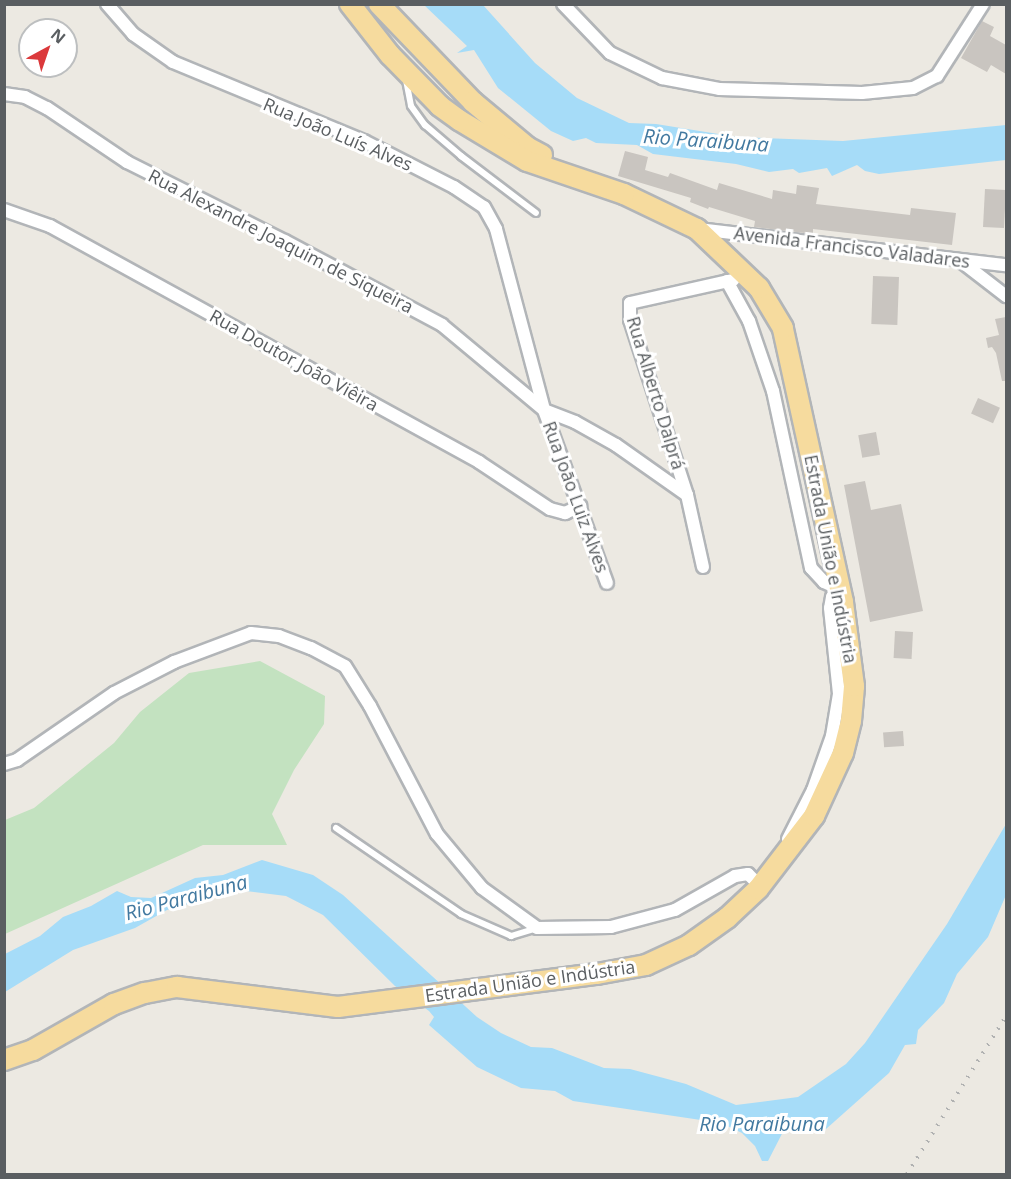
<!DOCTYPE html>
<meta charset="utf-8">
<style>
body{margin:0}
#map{position:relative;width:1011px;height:1179px;overflow:hidden;background:#ece9e2;font-family:"Open Sans",sans-serif}
div>[style]{position:absolute}
.green>*{inset:0;background:#c3e2c0}
.water>*{inset:0;background:#a6dcf8}
.building>*{inset:0;background:#c9c5c0;transform-origin:0 0}
.roads{filter:drop-shadow(2px 0 #b2b5b8) drop-shadow(-2px 0 #b2b5b8) drop-shadow(0 2px #b2b5b8) drop-shadow(0 -2px #b2b5b8)}
.service>*{height:6px;margin:-3px;padding:0 3px;transform-origin:3px;border-radius:3px;background:#fff}
.minor>*{height:12px;margin:-6px;padding:0 6px;transform-origin:6px;border-radius:6px;background:#fff}
.trunk>*{height:20px;margin:-10px;padding:0 10px;transform-origin:10px;border-radius:10px;background:#f6db9e}
.rail>*{height:4px;margin-top:-2px;transform-origin:0;background:repeating-linear-gradient(90deg,#b0b1b1 0 1.5px,transparent 0 9.5px)}
span{translate:-50% -50%;white-space:nowrap;text-align:center;line-height:1.15;-webkit-text-stroke:6px #fff;paint-order:stroke}
.street-label{font-size:18px;color:#5a5e61}
.water-label{font-size:20px;color:#4279a0;font-style:italic}
.frame{position:absolute;inset:0;border:6px solid #5a5e61;pointer-events:none}
.north{position:absolute;left:18px;top:18px;width:60px;height:60px;box-sizing:border-box;background:#fff;border:2px solid #bdbfc0;border-radius:50%;rotate:40deg;font-size:16px;font-weight:700;line-height:24px;text-align:center;color:#5a5e61}
.north::after{content:'';display:block;margin:auto;width:21px;height:27px;background:#db393b;clip-path:polygon(50% 0,100% 100%,50% 72%,0 100%)}
</style>
<div id="map">
<div class="green">
<i style="clip-path:polygon(260px 661px,325px 696px,324px 724px,294px 770px,272px 814px,287px 845px,203px 845px,5px 934px,5px 820px,34px 808px,114px 743px,140px 712px,189px 673px)"></i>
</div>
<div class="water">
<i style="clip-path:polygon(424px 5px,483px 5px,535px 63px,577px 98px,629px 123px,656px 124px,737px 137px,843px 141px,1006px 125px,1006px 160px,879px 174px,865px 171px,857px 165px,832px 176px,827px 168px,799px 173px,793px 169px,769px 172px,736px 164px,653px 154px,637px 145px,596px 143px,586px 138px,573px 141px,551px 131px,498px 88px,474px 50px,457px 53px,467px 46px)"></i>
<i style="clip-path:polygon(1006px 824px,1006px 895px,988px 937px,957px 974px,944px 1003px,918px 1030px,916px 1044px,905px 1045px,889px 1073px,826px 1129px,802px 1117px,787px 1124px,768px 1161px,762px 1161px,755px 1146px,742px 1133px,721px 1123px,573px 1101px,555px 1091px,521px 1088px,477px 1067px,429px 1025px,434px 1017px,429px 1011px,395px 986px,323px 915px,286px 896px,238px 890px,167px 910px,135px 928px,73px 950px,5px 992px,5px 954px,40px 936px,63px 917px,91px 906px,117px 891px,131px 897px,151px 898px,195px 878px,223px 875px,262px 860px,313px 875px,343px 895px,477px 1017px,501px 1033px,531px 1047px,552px 1048px,604px 1068px,630px 1069px,686px 1084px,736px 1105px,798px 1097px,846px 1064px,865px 1043px,947px 924px)"></i>
</div>
<div class="building">
<i style="clip-path:polygon(982px 21px,994px 27px,990px 36px,1006px 45px,1006px 74px,991px 65px,987px 72px,961px 58px)"></i>
<i style="clip-path:polygon(625px 151px,648px 157px,645px 170px,668px 177px,670px 173px,717px 190px,719px 183px,772px 199px,773px 190px,796px 194px,797px 185px,819px 188px,816px 204px,910px 215px,911px 208px,956px 213px,952px 245px,813px 229px,813px 234px,754px 227px,755px 221px,709px 207px,708px 209px,690px 202px,691px 198px,618px 176px)"></i>
<i style="left:985px;top:189px;width:21px;height:38px;rotate:3deg"></i>
<i style="left:873px;top:276px;width:26px;height:48px;rotate:2deg"></i>
<i style="clip-path:polygon(1006px 317px,1006px 381px,1002px 381px,996px 353px,992px 347px,988px 348px,986px 338px,999px 335px,995px 319px)"></i>
<i style="left:978px;top:398px;width:24px;height:17px;rotate:24deg"></i>
<i style="left:876px;top:432px;width:23px;height:18px;rotate:80deg"></i>
<i style="clip-path:polygon(865px 481px,871px 510px,901px 504px,923px 611px,870px 622px,844px 485px)"></i>
<i style="left:895px;top:631px;width:18px;height:27px;rotate:3deg"></i>
<i style="left:903px;top:731px;width:15px;height:20px;rotate:86deg"></i>
</div>
<div class="roads">
<div class="service">
<i style="left:406px;top:80px;width:26px;rotate:79deg"></i>
<i style="left:411px;top:106px;width:24px;rotate:54deg"></i>
<i style="left:425px;top:125px;width:48px;rotate:40.7deg"></i>
<i style="left:461px;top:156px;width:94px;rotate:37.2deg"></i>
<i style="left:336px;top:828px;width:152px;rotate:34.5deg"></i>
<i style="left:461px;top:914px;width:55px;rotate:23.7deg"></i>
<i style="left:511px;top:936px;width:27px;rotate:-17deg"></i>
</div>
<div class="minor">
<i style="left:107px;top:4px;width:40px;rotate:49deg"></i>
<i style="left:133px;top:34px;width:49px;rotate:35deg"></i>
<i style="left:173px;top:62px;width:207px;rotate:22.5deg"></i>
<i style="left:364px;top:141px;width:101px;rotate:27.1deg"></i>
<i style="left:454px;top:187px;width:36px;rotate:34deg"></i>
<i style="left:484px;top:207px;width:25px;rotate:61deg"></i>
<i style="left:496px;top:229px;width:187px;rotate:75.1deg"></i>
<i style="left:544px;top:410px;width:184px;rotate:70deg"></i>
<i style="left:563px;top:4px;width:68px;rotate:46.2deg"></i>
<i style="left:610px;top:53px;width:58px;rotate:25.7deg"></i>
<i style="left:662px;top:78px;width:58px;rotate:10.9deg"></i>
<i style="left:719px;top:89px;width:143px;rotate:1.6deg"></i>
<i style="left:862px;top:93px;width:51px;rotate:-5.6deg"></i>
<i style="left:913px;top:88px;width:27px;rotate:-27deg"></i>
<i style="left:937px;top:76px;width:85px;rotate:-57.4deg"></i>
<i style="left:4px;top:94px;width:21px;rotate:8deg"></i>
<i style="left:25px;top:97px;width:25px;rotate:27deg"></i>
<i style="left:47px;top:108px;width:97px;rotate:34deg"></i>
<i style="left:127px;top:162px;width:177px;rotate:26.6deg"></i>
<i style="left:285px;top:241px;width:178px;rotate:28.1deg"></i>
<i style="left:442px;top:325px;width:133px;rotate:39.8deg"></i>
<i style="left:544px;top:410px;width:33px;rotate:21deg"></i>
<i style="left:575px;top:422px;width:47px;rotate:29.3deg"></i>
<i style="left:616px;top:445px;width:87px;rotate:35.2deg"></i>
<i style="left:4px;top:210px;width:49px;rotate:19.2deg"></i>
<i style="left:50px;top:226px;width:490px;rotate:28.8deg"></i>
<i style="left:479px;top:462px;width:85px;rotate:33.5deg"></i>
<i style="left:550px;top:509px;width:16px;rotate:15deg"></i>
<i style="left:565px;top:513px;width:17px;rotate:-25deg"></i>
<i style="left:698px;top:229px;width:310px;rotate:6.7deg"></i>
<i style="left:962px;top:262px;width:56px;rotate:37.7deg"></i>
<i style="left:727px;top:281px;width:46px;rotate:61.2deg"></i>
<i style="left:749px;top:321px;width:74px;rotate:71.1deg"></i>
<i style="left:773px;top:391px;width:181px;rotate:77.9deg"></i>
<i style="left:811px;top:568px;width:19px;rotate:47deg"></i>
<i style="left:824px;top:582px;width:17px;rotate:24deg"></i>
<i style="left:840px;top:589px;width:11px;rotate:135deg"></i>
<i style="left:832px;top:597px;width:11px;rotate:100deg"></i>
<i style="left:830px;top:608px;width:86px;rotate:84deg"></i>
<i style="left:839px;top:694px;width:43px;rotate:99.5deg"></i>
<i style="left:832px;top:736px;width:57px;rotate:109.4deg"></i>
<i style="left:813px;top:790px;width:55px;rotate:117deg"></i>
<i style="left:703px;top:567px;width:74px;rotate:-102.5deg"></i>
<i style="left:687px;top:495px;width:184px;rotate:-108deg"></i>
<i style="left:630px;top:320px;width:17px;rotate:-90deg"></i>
<i style="left:630px;top:303px;width:106px;rotate:-12.6deg"></i>
<i style="left:4px;top:764px;width:14px;rotate:-17deg"></i>
<i style="left:17px;top:760px;width:118px;rotate:-34.6deg"></i>
<i style="left:114px;top:693px;width:68px;rotate:-27.3deg"></i>
<i style="left:174px;top:662px;width:82px;rotate:-20.6deg"></i>
<i style="left:251px;top:633px;width:28px;rotate:6deg"></i>
<i style="left:279px;top:636px;width:34px;rotate:21deg"></i>
<i style="left:311px;top:648px;width:38px;rotate:28deg"></i>
<i style="left:345px;top:666px;width:47px;rotate:58deg"></i>
<i style="left:370px;top:706px;width:144px;rotate:62.4deg"></i>
<i style="left:437px;top:834px;width:70px;rotate:50.2deg"></i>
<i style="left:482px;top:888px;width:68px;rotate:36deg"></i>
<i style="left:537px;top:928px;width:74px;rotate:-0.8deg"></i>
<i style="left:611px;top:927px;width:66px;rotate:-14.9deg"></i>
<i style="left:675px;top:910px;width:69px;rotate:-29.5deg"></i>
<i style="left:735px;top:876px;width:13px;rotate:-9deg"></i>
<i style="left:748px;top:874px;width:11px;rotate:45deg"></i>
<i style="left:756px;top:882px;width:7px;rotate:74deg"></i>
</div>
<div class="trunk">
<i style="left:379px;top:4px;width:136px;rotate:46.2deg"></i>
<i style="left:473px;top:102px;width:70px;rotate:39.8deg"></i>
<i style="left:527px;top:147px;width:17px;rotate:28deg"></i>
<i style="left:4px;top:1060px;width:31px;rotate:-19deg"></i>
<i style="left:33px;top:1050px;width:93px;rotate:-29.6deg"></i>
<i style="left:114px;top:1004px;width:33px;rotate:-20deg"></i>
<i style="left:145px;top:993px;width:33px;rotate:-11deg"></i>
<i style="left:177px;top:987px;width:162px;rotate:7.1deg"></i>
<i style="left:338px;top:1007px;width:261px;rotate:-7.3deg"></i>
<i style="left:597px;top:974px;width:50px;rotate:-10.4deg"></i>
<i style="left:646px;top:965px;width:47px;rotate:-24.9deg"></i>
<i style="left:689px;top:945px;width:47px;rotate:-35.4deg"></i>
<i style="left:727px;top:918px;width:42px;rotate:-43.1deg"></i>
<i style="left:758px;top:889px;width:92px;rotate:-52.5deg"></i>
<i style="left:814px;top:816px;width:69px;rotate:-65.3deg"></i>
<i style="left:843px;top:753px;width:33px;rotate:-76deg"></i>
<i style="left:851px;top:721px;width:35px;rotate:-85deg"></i>
<i style="left:854px;top:686px;width:85px;rotate:-97.5deg"></i>
<i style="left:843px;top:602px;width:280px;rotate:-102.4deg"></i>
<i style="left:783px;top:328px;width:47px;rotate:-121deg"></i>
<i style="left:759px;top:288px;width:86px;rotate:-136.4deg"></i>
<i style="left:697px;top:229px;width:81px;rotate:-154.4deg"></i>
<i style="left:624px;top:194px;width:102px;rotate:-161.2deg"></i>
<i style="left:527px;top:161px;width:79px;rotate:-148.9deg"></i>
<i style="left:459px;top:120px;width:24px;rotate:-144deg"></i>
<i style="left:440px;top:106px;width:71px;rotate:-134.4deg"></i>
<i style="left:390px;top:55px;width:65px;rotate:-128.1deg"></i>
</div>
</div>
<div class="rail">
<i style="left:907px;top:1174px;width:186px;rotate:-57.9deg"></i>
</div>
<div class="street-label">
<span style="left:338px;top:134px;rotate:23deg">Rua João Luís Alves</span>
<span style="left:281px;top:241px;rotate:27deg">Rua Alexandre Joaquim de Siqueira</span>
<span style="left:852px;top:247px;rotate:7deg">Avenida Francisco Valadares</span>
<span style="left:294px;top:360px;rotate:29deg">Rua Doutor João Viêira</span>
<span style="left:656px;top:393px;rotate:73deg">Rua Alberto Dalprá</span>
<span style="left:576px;top:497px;rotate:70deg">Rua Joāo Luiz Alves</span>
<span style="left:831px;top:559px;rotate:79deg">Estrada União e Indústria</span>
<span style="left:530px;top:981px;rotate:-8deg">Estrada União e Indústria</span>
</div>
<div class="water-label">
<span style="left:706px;top:140px;rotate:4deg">Rio Paraibuna</span>
<span style="left:186px;top:897px;rotate:-15deg">Rio Paraibuna</span>
<span style="left:762px;top:1123px">Rio Paraibuna</span>
</div>
<div class="frame"></div>
<div class="north">N</div>
</div>
